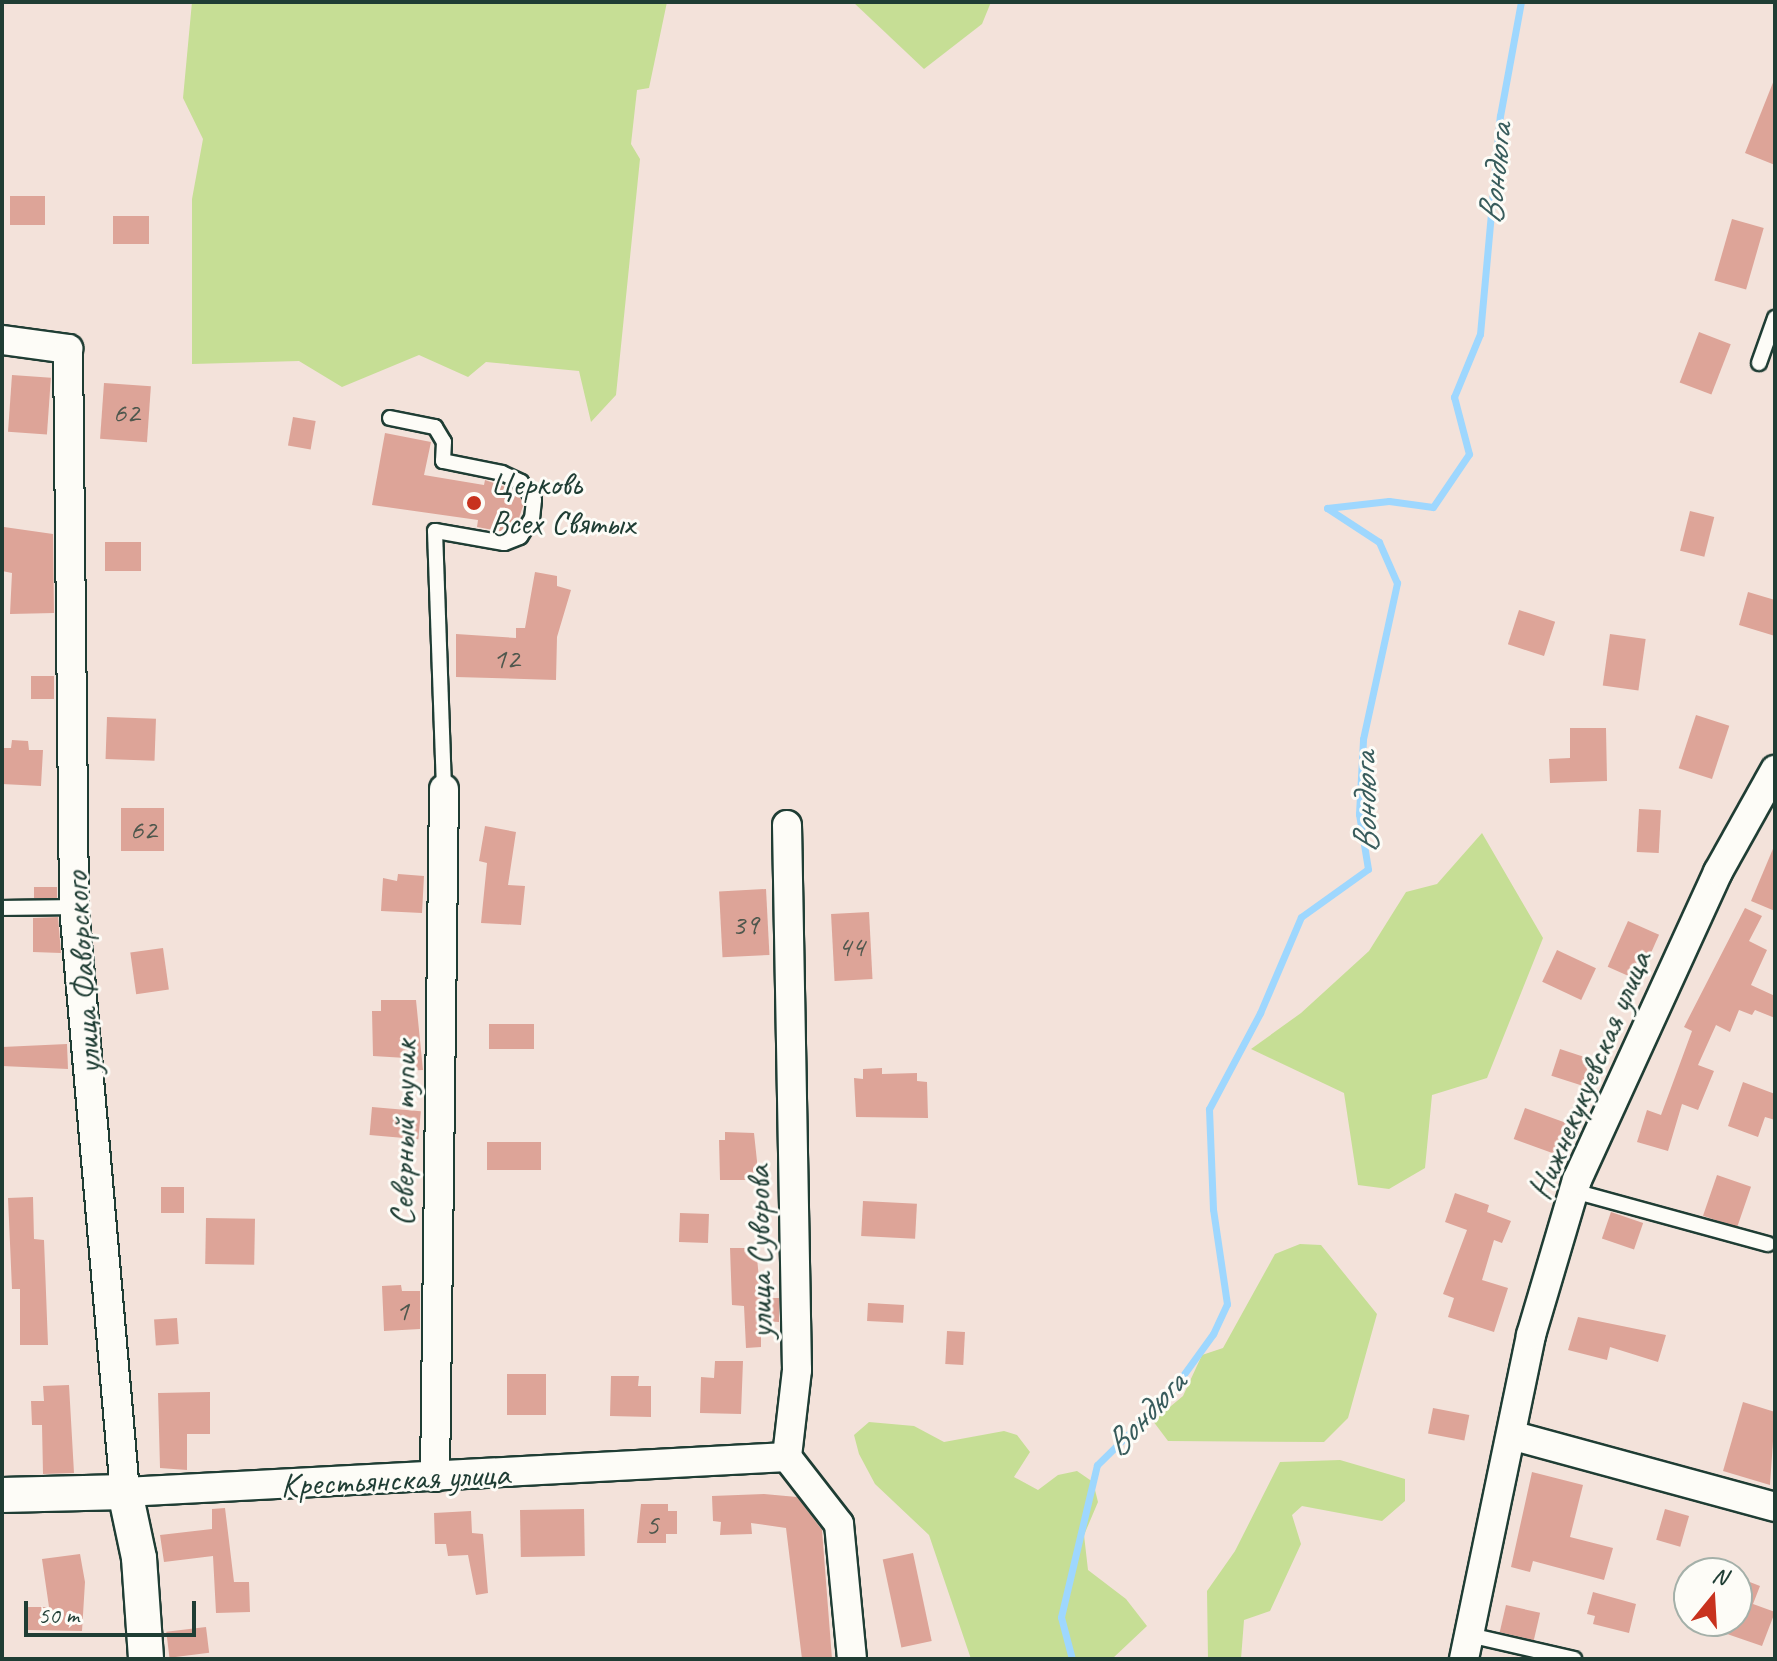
<!DOCTYPE html>
<meta charset="utf-8">
<style>
body{margin:0}
#map{position:relative;width:1777px;height:1661px;overflow:hidden;background:#f3e2da;font-family:Caveat,sans-serif}
div>[style]{position:absolute}
.green>*{inset:0;background:#c6de95}
.stream>*{height:7px;margin:-3.5px;padding:0 3.5px;transform-origin:3.5px;border-radius:3.5px;background:#9ed7fe}
.building>*{inset:0;background:#dda498;transform-origin:0 0}
.roads{filter:drop-shadow(2px 0 #1f3d34) drop-shadow(-2px 0 #1f3d34) drop-shadow(0 2px #1f3d34) drop-shadow(0 -2px #1f3d34)}
.service>*{height:14px;margin:-7px;padding:0 7px;transform-origin:7px;border-radius:7px;background:#fdfcf7}
.minor>*{height:28px;margin:-14px;padding:0 14px;transform-origin:14px;border-radius:14px;background:#fdfcf7}
.tertiary>*{height:34px;margin:-17px;padding:0 17px;transform-origin:17px;border-radius:17px;background:#fdfcf7}
.dots>*{width:22px;height:22px;translate:-50% -50%;box-sizing:border-box;border:4px solid #fdfcf7;border-radius:50%}
span{translate:-50% -50%;white-space:nowrap;text-align:center;line-height:1.15;-webkit-text-stroke:6px #fdfcf7;paint-order:stroke}
.number-label{font-size:30px;color:#4e574d}
.number-label span{-webkit-text-stroke-width:0}
.poi-label{font-size:34px;color:#1f3d34}
.left{translate:0 -50%;text-align:left}
.street-label{font-size:34px;color:#1f3d34}
.water-label{font-size:36px;color:#385c5c;font-style:italic}
.frame{position:absolute;inset:0;border:4px solid #1f3d34;pointer-events:none}
.north{position:absolute;left:1673px;top:1557px;width:80px;height:80px;box-sizing:border-box;background:#fdfcf7;border:2px solid #a4b0a9;border-radius:50%;rotate:18deg;font-size:22px;font-weight:700;line-height:32px;text-align:center;color:#1f3d34}
.north::after{content:'';display:block;margin:auto;width:28px;height:36px;background:#c8321e;clip-path:polygon(50% 0,100% 100%,50% 72%,0 100%)}
.scale{position:absolute;left:24px;top:1601px;width:172px;height:36px;box-sizing:border-box;border:4px solid #1f3d34;border-top:0;padding-left:10px;font-size:24px;line-height:28px;white-space:nowrap;color:#1f3d34;-webkit-text-stroke:6px #fdfcf7;paint-order:stroke}
</style>
<div id="map">
<div class="green">
<i style="clip-path:polygon(192px 2px,667px 2px,649px 88px,637px 90px,631px 144px,640px 159px,616px 395px,591px 422px,579px 371px,486px 362px,468px 377px,419px 355px,342px 387px,299px 361px,192px 364px,192px 199px,203px 139px,183px 98px)"></i>
<i style="clip-path:polygon(853px 2px,991px 2px,982px 24px,924px 69px)"></i>
<i style="clip-path:polygon(1482px 833px,1543px 938px,1487px 1078px,1432px 1095px,1425px 1168px,1389px 1189px,1358px 1185px,1344px 1093px,1251px 1049px,1301px 1013px,1369px 951px,1406px 892px,1437px 884px)"></i>
<i style="clip-path:polygon(1300px 1244px,1321px 1245px,1377px 1314px,1348px 1418px,1324px 1442px,1168px 1441px,1153px 1421px,1183px 1396px,1202px 1355px,1223px 1348px,1275px 1254px)"></i>
<i style="clip-path:polygon(869px 1422px,914px 1426px,944px 1442px,1004px 1431px,1017px 1435px,1030px 1452px,1014px 1477px,1038px 1490px,1058px 1475px,1077px 1471px,1093px 1482px,1098px 1502px,1084px 1535px,1088px 1570px,1126px 1599px,1147px 1626px,1112px 1659px,971px 1659px,929px 1535px,875px 1484px,859px 1454px,854px 1435px)"></i>
<i style="clip-path:polygon(1340px 1460px,1405px 1479px,1405px 1501px,1382px 1521px,1302px 1506px,1292px 1515px,1301px 1544px,1270px 1611px,1244px 1620px,1241px 1659px,1208px 1659px,1207px 1591px,1235px 1551px,1280px 1462px)"></i>
</div>
<div class="stream">
<i style="left:1072px;top:1659px;width:43px;rotate:-104.7deg"></i>
<i style="left:1061px;top:1617px;width:156px;rotate:-76.7deg"></i>
<i style="left:1097px;top:1465px;width:104px;rotate:-44.6deg"></i>
<i style="left:1171px;top:1392px;width:72px;rotate:-54.1deg"></i>
<i style="left:1213px;top:1334px;width:33px;rotate:-65deg"></i>
<i style="left:1227px;top:1304px;width:96px;rotate:-98.4deg"></i>
<i style="left:1213px;top:1209px;width:100px;rotate:-92.3deg"></i>
<i style="left:1209px;top:1109px;width:109px;rotate:-62deg"></i>
<i style="left:1260px;top:1013px;width:104px;rotate:-66.9deg"></i>
<i style="left:1301px;top:917px;width:82px;rotate:-35.6deg"></i>
<i style="left:1368px;top:869px;width:56px;rotate:-99.3deg"></i>
<i style="left:1359px;top:814px;width:75px;rotate:-86.9deg"></i>
<i style="left:1363px;top:739px;width:160px;rotate:-77.7deg"></i>
<i style="left:1397px;top:583px;width:45px;rotate:-113.7deg"></i>
<i style="left:1379px;top:542px;width:62px;rotate:-146.8deg"></i>
<i style="left:1327px;top:508px;width:62px;rotate:-6.4deg"></i>
<i style="left:1389px;top:501px;width:44px;rotate:7.8deg"></i>
<i style="left:1433px;top:507px;width:64px;rotate:-55.8deg"></i>
<i style="left:1469px;top:454px;width:59px;rotate:-104.7deg"></i>
<i style="left:1454px;top:397px;width:68px;rotate:-67.6deg"></i>
<i style="left:1480px;top:334px;width:219px;rotate:-84.8deg"></i>
<i style="left:1500px;top:116px;width:116px;rotate:-79.6deg"></i>
</div>
<div class="building">
<i style="clip-path:polygon(1774px 80px,1775px 80px,1775px 165px,1745px 153px)"></i>
<i style="left:10px;top:196px;width:35px;height:29px"></i>
<i style="left:113px;top:216px;width:36px;height:28px"></i>
<i style="left:1732px;top:219px;width:33px;height:64px;rotate:16deg"></i>
<i style="left:1699px;top:332px;width:34px;height:54px;rotate:21deg"></i>
<i style="left:12px;top:375px;width:39px;height:57px;rotate:4deg"></i>
<i style="left:104px;top:383px;width:47px;height:56px;rotate:4deg"></i>
<i style="left:293px;top:417px;width:23px;height:29px;rotate:10deg"></i>
<i style="clip-path:polygon(385px 433px,431px 442px,424px 475px,484px 485px,485px 480px,514px 490px,524px 503px,517px 524px,504px 532px,477px 527px,478px 520px,372px 505px)"></i>
<i style="left:1690px;top:511px;width:25px;height:41px;rotate:14deg"></i>
<i style="clip-path:polygon(4px 527px,53px 534px,54px 613px,10px 614px,12px 573px,2px 571px)"></i>
<i style="left:105px;top:542px;width:36px;height:29px"></i>
<i style="clip-path:polygon(535px 572px,557px 576px,557px 586px,571px 590px,557px 637px,556px 680px,456px 677px,456px 634px,516px 638px,516px 628px,525px 628px)"></i>
<i style="clip-path:polygon(1748px 592px,1775px 600px,1775px 636px,1739px 625px)"></i>
<i style="left:1519px;top:610px;width:38px;height:36px;rotate:18deg"></i>
<i style="left:1610px;top:634px;width:36px;height:52px;rotate:8deg"></i>
<i style="left:31px;top:676px;width:23px;height:23px"></i>
<i style="left:1696px;top:715px;width:35px;height:56px;rotate:18deg"></i>
<i style="left:107px;top:717px;width:49px;height:42px;rotate:2deg"></i>
<i style="clip-path:polygon(1570px 728px,1606px 728px,1607px 781px,1550px 783px,1549px 759px,1570px 758px)"></i>
<i style="clip-path:polygon(12px 740px,28px 741px,29px 750px,43px 750px,41px 786px,2px 784px,2px 748px,11px 748px)"></i>
<i style="left:121px;top:808px;width:43px;height:43px"></i>
<i style="left:1639px;top:809px;width:22px;height:43px;rotate:3deg"></i>
<i style="clip-path:polygon(485px 826px,516px 832px,508px 885px,525px 886px,521px 925px,481px 923px,487px 863px,479px 861px)"></i>
<i style="clip-path:polygon(1775px 844px,1775px 911px,1751px 901px)"></i>
<i style="clip-path:polygon(398px 874px,424px 876px,422px 913px,381px 911px,383px 878px,397px 881px)"></i>
<i style="left:34px;top:887px;width:23px;height:11px"></i>
<i style="left:766px;top:889px;width:66px;height:47px;rotate:87deg"></i>
<i style="clip-path:polygon(1745px 908px,1762px 916px,1749px 941px,1767px 950px,1751px 985px,1775px 996px,1775px 1018px,1755px 1010px,1752px 1015px,1739px 1010px,1730px 1032px,1716px 1025px,1698px 1065px,1714px 1071px,1698px 1110px,1682px 1104px,1668px 1151px,1637px 1142px,1647px 1110px,1661px 1115px,1692px 1031px,1684px 1027px)"></i>
<i style="left:869px;top:912px;width:67px;height:38px;rotate:87deg"></i>
<i style="clip-path:polygon(58px 917px,61px 953px,33px 952px,33px 918px)"></i>
<i style="left:1628px;top:921px;width:34px;height:50px;rotate:24deg"></i>
<i style="left:163px;top:948px;width:42px;height:33px;rotate:82deg"></i>
<i style="left:1557px;top:950px;width:43px;height:35px;rotate:25deg"></i>
<i style="clip-path:polygon(381px 1000px,416px 1000px,423px 1070px,406px 1071px,406px 1058px,373px 1056px,372px 1011px,381px 1011px)"></i>
<i style="left:489px;top:1024px;width:45px;height:25px"></i>
<i style="clip-path:polygon(67px 1044px,68px 1069px,2px 1066px,2px 1047px)"></i>
<i style="left:1560px;top:1049px;width:32px;height:28px;rotate:18deg"></i>
<i style="clip-path:polygon(882px 1068px,882px 1074px,917px 1073px,917px 1081px,927px 1082px,928px 1118px,856px 1117px,854px 1078px,863px 1079px,863px 1069px)"></i>
<i style="clip-path:polygon(1743px 1082px,1775px 1094px,1775px 1120px,1765px 1117px,1758px 1137px,1728px 1126px)"></i>
<i style="left:372px;top:1107px;width:49px;height:28px;rotate:5deg"></i>
<i style="left:1525px;top:1108px;width:52px;height:33px;rotate:20deg"></i>
<i style="clip-path:polygon(725px 1132px,754px 1133px,759px 1180px,720px 1180px,719px 1140px,725px 1140px)"></i>
<i style="left:541px;top:1142px;width:28px;height:54px;rotate:90deg"></i>
<i style="left:1717px;top:1175px;width:36px;height:43px;rotate:19deg"></i>
<i style="left:161px;top:1187px;width:23px;height:26px"></i>
<i style="clip-path:polygon(1455px 1193px,1489px 1205px,1487px 1212px,1511px 1221px,1502px 1243px,1494px 1240px,1482px 1280px,1508px 1288px,1494px 1332px,1448px 1317px,1454px 1298px,1443px 1294px,1467px 1230px,1445px 1222px)"></i>
<i style="clip-path:polygon(33px 1197px,34px 1239px,44px 1240px,48px 1345px,20px 1345px,20px 1289px,12px 1289px,8px 1198px)"></i>
<i style="left:863px;top:1201px;width:54px;height:35px;rotate:3deg"></i>
<i style="left:1611px;top:1212px;width:34px;height:28px;rotate:19deg"></i>
<i style="left:680px;top:1213px;width:29px;height:29px;rotate:2deg"></i>
<i style="left:206px;top:1218px;width:49px;height:46px;rotate:1deg"></i>
<i style="clip-path:polygon(730px 1248px,756px 1248px,761px 1298px,779px 1298px,779px 1322px,761px 1321px,761px 1347px,746px 1348px,744px 1306px,732px 1305px)"></i>
<i style="clip-path:polygon(401px 1285px,402px 1291px,420px 1291px,420px 1329px,384px 1331px,382px 1286px)"></i>
<i style="left:868px;top:1303px;width:36px;height:18px;rotate:3deg"></i>
<i style="clip-path:polygon(1578px 1317px,1666px 1335px,1658px 1362px,1610px 1347px,1607px 1360px,1568px 1350px)"></i>
<i style="left:177px;top:1318px;width:26px;height:23px;rotate:86deg"></i>
<i style="left:947px;top:1331px;width:18px;height:33px;rotate:3deg"></i>
<i style="clip-path:polygon(715px 1361px,743px 1361px,741px 1414px,700px 1413px,701px 1377px,714px 1378px)"></i>
<i style="left:507px;top:1374px;width:39px;height:41px"></i>
<i style="clip-path:polygon(611px 1376px,639px 1376px,638px 1386px,651px 1386px,651px 1417px,610px 1416px)"></i>
<i style="clip-path:polygon(69px 1385px,74px 1473px,43px 1474px,42px 1425px,32px 1425px,31px 1401px,44px 1401px,43px 1386px)"></i>
<i style="clip-path:polygon(210px 1392px,210px 1434px,187px 1434px,187px 1470px,160px 1468px,158px 1393px)"></i>
<i style="clip-path:polygon(1743px 1402px,1775px 1412px,1770px 1485px,1723px 1471px)"></i>
<i style="left:1433px;top:1408px;width:37px;height:26px;rotate:11deg"></i>
<i style="clip-path:polygon(1532px 1472px,1583px 1485px,1570px 1537px,1613px 1548px,1604px 1580px,1533px 1561px,1530px 1572px,1511px 1567px)"></i>
<i style="clip-path:polygon(764px 1494px,797px 1497px,822px 1530px,832px 1659px,802px 1659px,786px 1528px,751px 1523px,752px 1534px,720px 1535px,721px 1522px,713px 1521px,712px 1496px)"></i>
<i style="clip-path:polygon(641px 1504px,668px 1504px,668px 1511px,677px 1511px,677px 1534px,666px 1534px,666px 1543px,637px 1543px)"></i>
<i style="clip-path:polygon(225px 1508px,234px 1582px,249px 1582px,250px 1612px,216px 1613px,213px 1556px,164px 1562px,160px 1535px,212px 1529px,212px 1509px)"></i>
<i style="left:584px;top:1509px;width:47px;height:64px;rotate:89deg"></i>
<i style="left:1665px;top:1509px;width:25px;height:32px;rotate:16deg"></i>
<i style="clip-path:polygon(471px 1511px,472px 1533px,483px 1534px,488px 1593px,476px 1595px,468px 1555px,448px 1556px,446px 1544px,435px 1544px,434px 1513px)"></i>
<i style="left:913px;top:1553px;width:90px;height:31px;rotate:78deg"></i>
<i style="clip-path:polygon(80px 1554px,85px 1582px,82px 1631px,28px 1630px,28px 1607px,49px 1607px,42px 1559px)"></i>
<i style="clip-path:polygon(1737px 1577px,1760px 1586px,1753px 1604px,1775px 1612px,1762px 1646px,1698px 1624px,1737px 1621px)"></i>
<i style="clip-path:polygon(1593px 1592px,1636px 1604px,1629px 1633px,1593px 1624px,1595px 1616px,1587px 1614px)"></i>
<i style="left:1506px;top:1605px;width:35px;height:28px;rotate:13deg"></i>
<i style="left:206px;top:1627px;width:26px;height:40px;rotate:83deg"></i>
</div>
<div class="roads">
<div class="service">
<i style="left:1759px;top:363px;width:48px;rotate:-70.4deg"></i>
<i style="left:390px;top:418px;width:46px;rotate:11.3deg"></i>
<i style="left:435px;top:427px;width:17px;rotate:59deg"></i>
<i style="left:444px;top:442px;width:19px;rotate:93deg"></i>
<i style="left:443px;top:461px;width:60px;rotate:11.5deg"></i>
<i style="left:502px;top:473px;width:21px;rotate:25deg"></i>
<i style="left:521px;top:482px;width:22px;rotate:54deg"></i>
<i style="left:534px;top:500px;width:18px;rotate:96deg"></i>
<i style="left:532px;top:518px;width:22px;rotate:122deg"></i>
<i style="left:520px;top:537px;width:17px;rotate:159deg"></i>
<i style="left:504px;top:543px;width:70px;rotate:-170.1deg"></i>
<i style="left:435px;top:531px;width:258px;rotate:88deg"></i>
<i style="left:2px;top:908px;width:72px;rotate:-0.8deg"></i>
<i style="left:1574px;top:1191px;width:201px;rotate:15.3deg"></i>
<i style="left:1469px;top:1635px;width:108px;rotate:12.9deg"></i>
</div>
<div class="minor">
<i style="left:2px;top:340px;width:67px;rotate:7.8deg"></i>
<i style="left:68px;top:349px;width:558px;rotate:89.38deg"></i>
<i style="left:74px;top:907px;width:587px;rotate:85.02deg"></i>
<i style="left:125px;top:1492px;width:663px;rotate:-3.03deg"></i>
<i style="left:787px;top:825px;width:545px;rotate:88.95deg"></i>
<i style="left:797px;top:1370px;width:88px;rotate:96.6deg"></i>
<i style="left:787px;top:1457px;width:85px;rotate:52.2deg"></i>
<i style="left:839px;top:1524px;width:136px;rotate:84.5deg"></i>
<i style="left:1514px;top:1436px;width:270px;rotate:15.2deg"></i>
<i style="left:435px;top:1477px;width:688px;rotate:-89.25deg"></i>
<i style="left:1464px;top:1659px;width:331px;rotate:-78.3deg"></i>
<i style="left:1531px;top:1335px;width:162px;rotate:-73.5deg"></i>
<i style="left:1577px;top:1180px;width:339px;rotate:-65.4deg"></i>
<i style="left:1718px;top:872px;width:117px;rotate:-60.8deg"></i>
</div>
<div class="tertiary">
<i style="left:2px;top:1495px;width:123px;rotate:-1.4deg"></i>
<i style="left:125px;top:1492px;width:67px;rotate:78deg"></i>
<i style="left:139px;top:1558px;width:101px;rotate:86deg"></i>
</div>
</div>
<div class="dots">
<i style="left:474px;top:503px;background:#c8321e"></i>
</div>
<div class="number-label">
<span style="left:126px;top:412px">62</span>
<span style="left:506px;top:658px">12</span>
<span style="left:143px;top:829px">62</span>
<span style="left:745px;top:924px">39</span>
<span style="left:851px;top:946px">44</span>
<span style="left:402px;top:1310px">1</span>
<span style="left:652px;top:1524px">5</span>
</div>
<div class="poi-label">
<span class="left" style="left:490px;top:503px">Церковь<br>Всех Святых</span>
</div>
<div class="street-label">
<span style="left:82px;top:973px;rotate:-94deg">улица Фаворского</span>
<span style="left:1589px;top:1075px;rotate:-67deg">Нижнекукуевская улица</span>
<span style="left:403px;top:1133px;rotate:-89deg">Северный тупик</span>
<span style="left:759px;top:1252px;rotate:-91deg">улица Суворова</span>
<span style="left:395px;top:1479px;rotate:-3deg">Крестьянская улица</span>
</div>
<div class="water-label">
<span style="left:1495px;top:174px;rotate:-84deg">Вондюга</span>
<span style="left:1365px;top:803px;rotate:-91deg">Вондюга</span>
<span style="left:1145px;top:1414px;rotate:-47deg">Вондюга</span>
</div>
<div class="frame"></div>
<div class="north">N</div>
<div class="scale">50 m</div>
</div>
